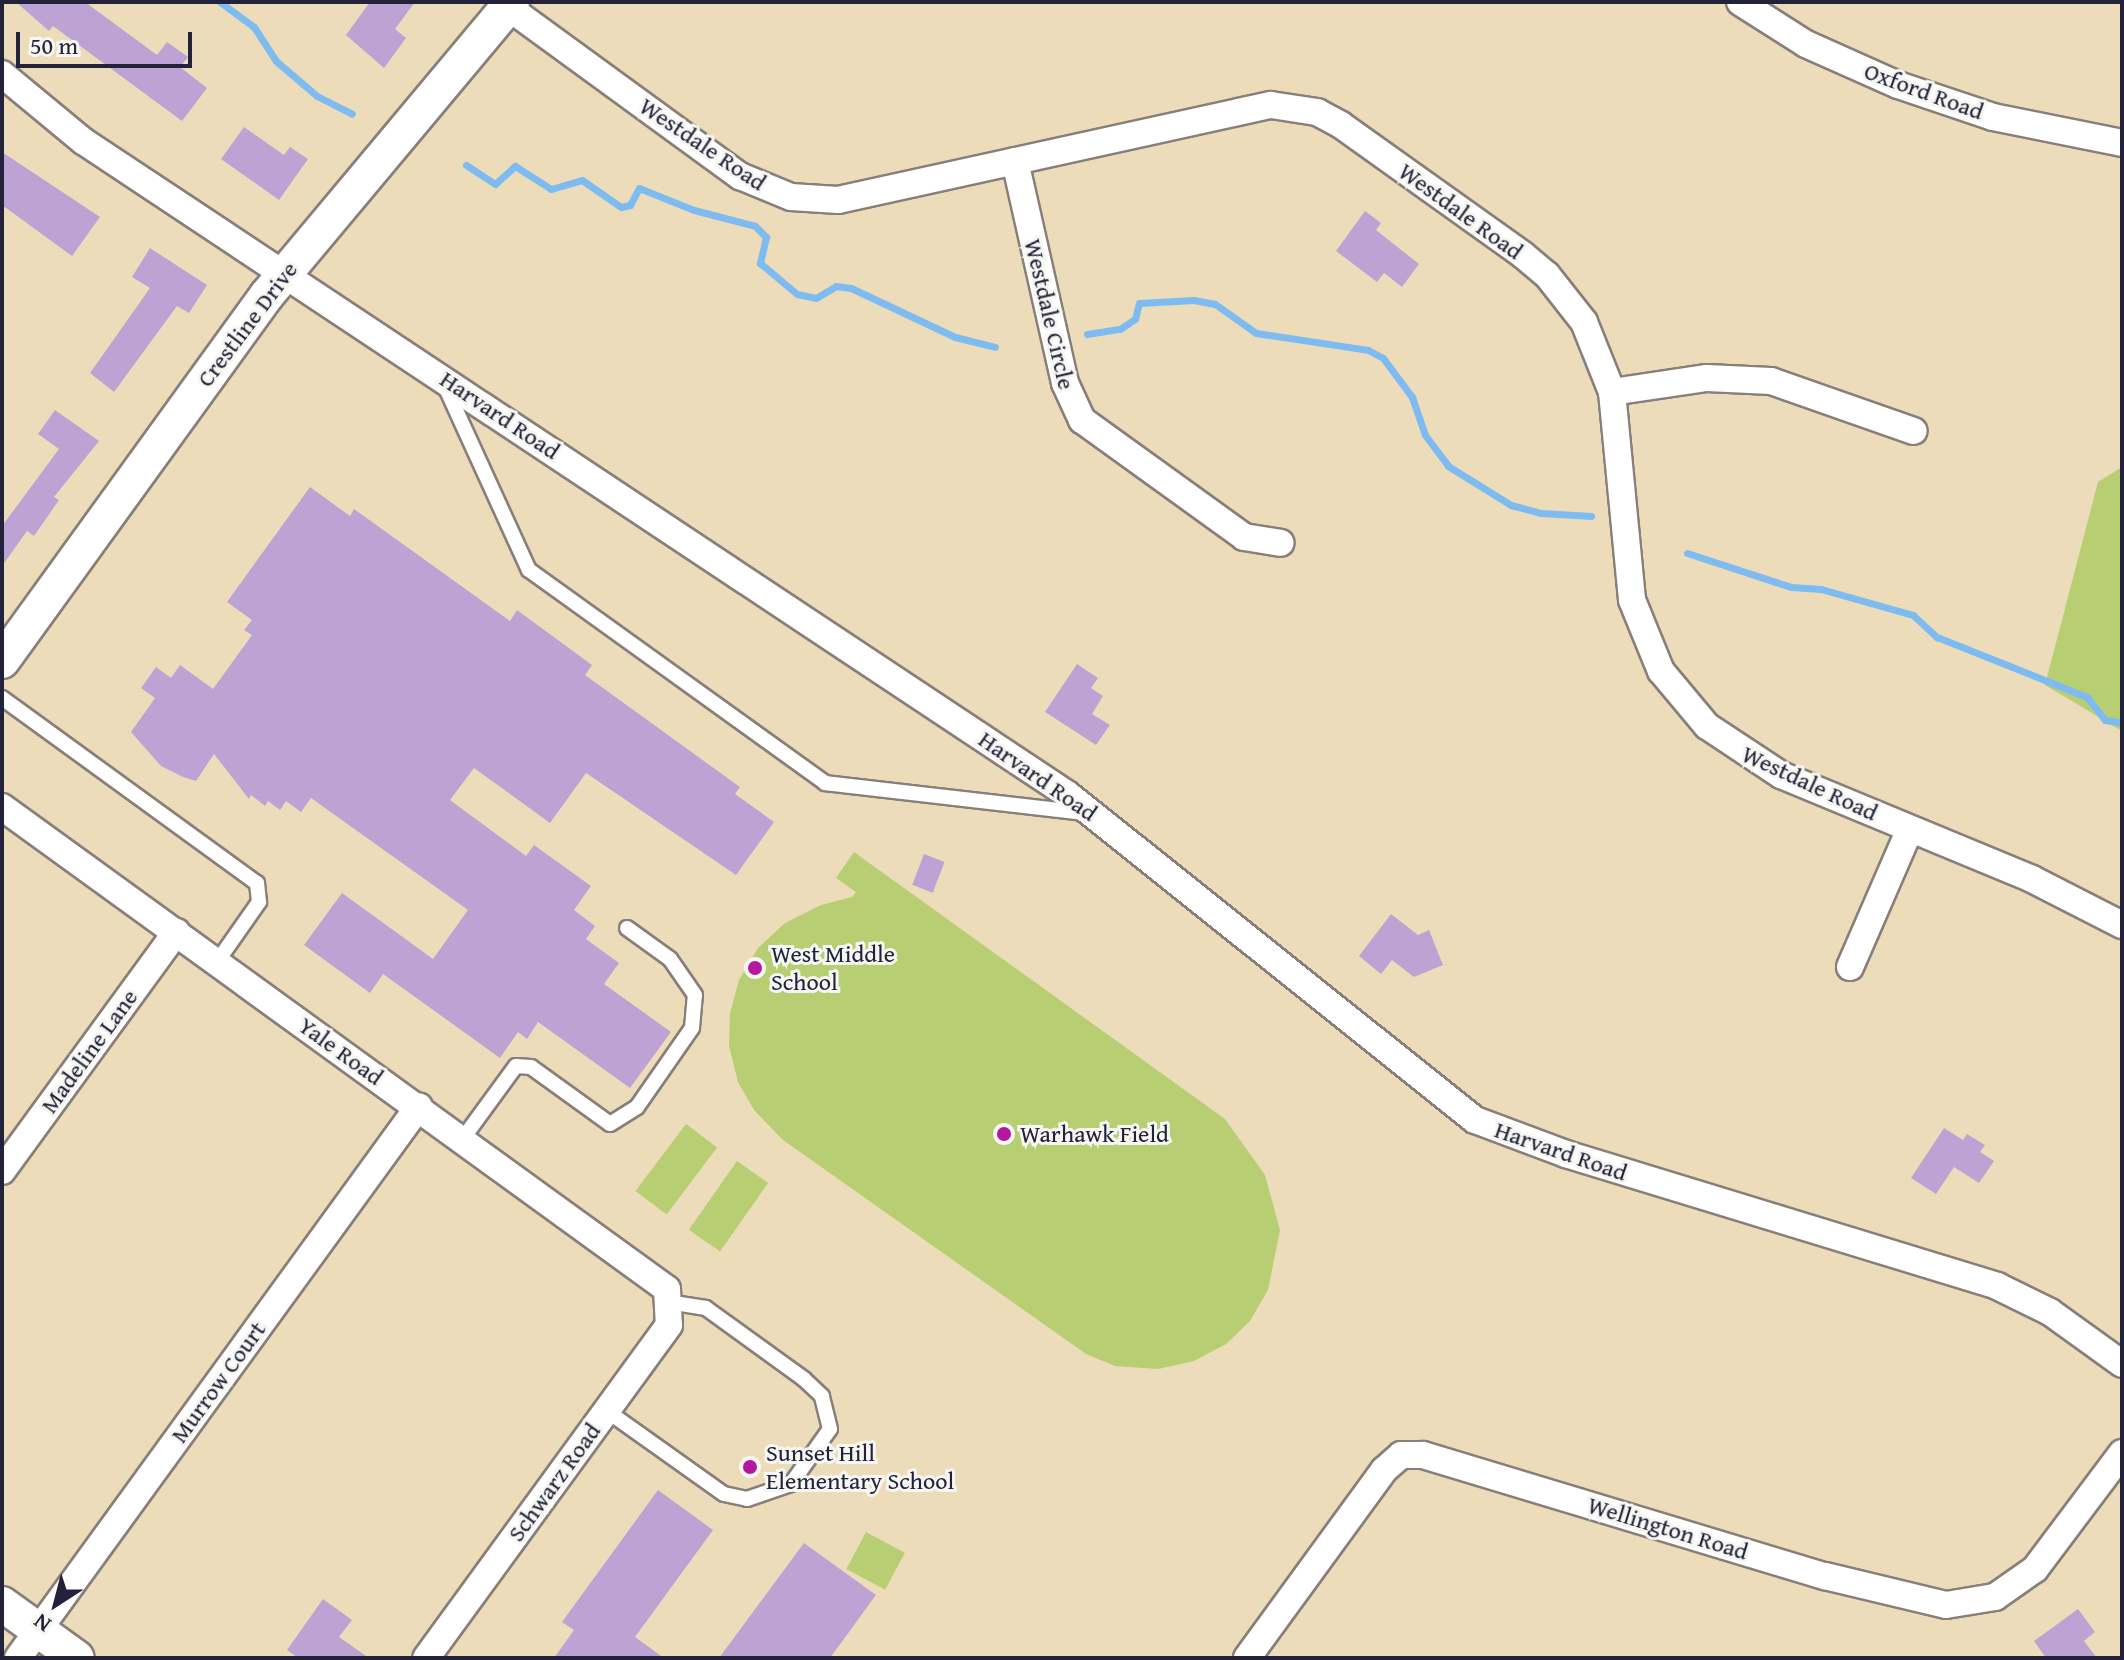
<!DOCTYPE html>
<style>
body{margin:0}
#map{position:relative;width:2124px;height:1660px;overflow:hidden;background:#eddcba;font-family:"Gentium Book Plus",serif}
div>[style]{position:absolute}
.green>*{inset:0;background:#b7ce73;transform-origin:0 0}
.stream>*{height:7px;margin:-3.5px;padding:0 3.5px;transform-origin:3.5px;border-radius:3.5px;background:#7dbbf1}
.building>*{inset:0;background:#bda3d3;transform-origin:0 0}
.roads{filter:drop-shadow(2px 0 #887f7a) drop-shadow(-2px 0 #887f7a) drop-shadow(0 2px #887f7a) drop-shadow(0 -2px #887f7a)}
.service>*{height:14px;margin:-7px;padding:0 7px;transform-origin:7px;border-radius:7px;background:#fff}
.minor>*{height:26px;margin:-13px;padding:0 13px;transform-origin:13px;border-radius:13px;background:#fff}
.tertiary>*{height:34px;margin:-17px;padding:0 17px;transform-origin:17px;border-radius:17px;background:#fff}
.dots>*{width:22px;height:22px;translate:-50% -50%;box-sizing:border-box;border:4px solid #f6f6f2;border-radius:50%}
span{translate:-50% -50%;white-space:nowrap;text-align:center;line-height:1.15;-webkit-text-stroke:6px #f6f6f2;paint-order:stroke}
.street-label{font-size:24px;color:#22223b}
.poi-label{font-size:24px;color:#22223b}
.left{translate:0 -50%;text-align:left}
.frame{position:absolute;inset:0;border:4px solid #22223b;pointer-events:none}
.north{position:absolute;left:16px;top:1564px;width:80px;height:80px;-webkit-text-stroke:6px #f6f6f2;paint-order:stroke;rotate:216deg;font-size:22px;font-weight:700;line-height:32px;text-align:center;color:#22223b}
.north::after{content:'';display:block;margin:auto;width:28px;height:36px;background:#22223b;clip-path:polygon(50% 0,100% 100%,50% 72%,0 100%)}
.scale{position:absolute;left:16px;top:32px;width:176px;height:36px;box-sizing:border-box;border:4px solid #22223b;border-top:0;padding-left:10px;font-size:24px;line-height:28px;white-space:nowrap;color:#22223b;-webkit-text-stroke:6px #f6f6f2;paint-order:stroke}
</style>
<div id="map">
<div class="green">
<i style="clip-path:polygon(2122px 467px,2122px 731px,2045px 685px,2098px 482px)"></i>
<i style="clip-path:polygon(854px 852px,1225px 1119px,1265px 1175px,1280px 1230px,1268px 1290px,1250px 1321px,1226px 1344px,1194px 1361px,1158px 1369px,1115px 1366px,1086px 1354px,783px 1140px,754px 1110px,738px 1082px,729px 1046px,730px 1013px,739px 980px,758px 948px,785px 923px,821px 905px,852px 897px,856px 892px,836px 878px)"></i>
<i style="left:686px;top:1124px;width:39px;height:84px;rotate:37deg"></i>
<i style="left:737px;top:1161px;width:38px;height:84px;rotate:35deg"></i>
<i style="left:866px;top:1532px;width:44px;height:42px;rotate:28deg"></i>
</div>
<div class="stream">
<i style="left:220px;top:2px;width:42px;rotate:36.3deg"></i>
<i style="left:254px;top:27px;width:40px;rotate:57.1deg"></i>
<i style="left:276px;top:61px;width:54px;rotate:40.5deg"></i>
<i style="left:317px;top:96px;width:39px;rotate:27deg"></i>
<i style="left:466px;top:165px;width:35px;rotate:33deg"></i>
<i style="left:495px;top:184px;width:27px;rotate:-42deg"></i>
<i style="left:515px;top:166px;width:43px;rotate:32.6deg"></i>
<i style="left:551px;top:189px;width:32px;rotate:-16deg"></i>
<i style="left:582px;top:180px;width:47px;rotate:34.7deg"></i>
<i style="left:621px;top:207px;width:9px;rotate:-13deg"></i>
<i style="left:630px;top:205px;width:19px;rotate:-62deg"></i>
<i style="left:639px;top:188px;width:59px;rotate:21.8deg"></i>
<i style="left:694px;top:210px;width:63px;rotate:14.7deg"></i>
<i style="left:755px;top:226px;width:16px;rotate:45deg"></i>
<i style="left:766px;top:237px;width:27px;rotate:103deg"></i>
<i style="left:760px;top:263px;width:48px;rotate:40deg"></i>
<i style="left:797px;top:294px;width:19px;rotate:12deg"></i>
<i style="left:816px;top:298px;width:23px;rotate:-31deg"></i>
<i style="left:836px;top:286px;width:15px;rotate:8deg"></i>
<i style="left:851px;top:288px;width:115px;rotate:25.2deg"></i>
<i style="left:955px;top:337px;width:41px;rotate:14deg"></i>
<i style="left:1087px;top:334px;width:33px;rotate:-9deg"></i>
<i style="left:1120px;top:329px;width:18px;rotate:-34deg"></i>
<i style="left:1135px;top:319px;width:16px;rotate:-76deg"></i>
<i style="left:1139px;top:303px;width:55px;rotate:-3.1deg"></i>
<i style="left:1194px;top:300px;width:21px;rotate:11deg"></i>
<i style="left:1215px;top:304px;width:50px;rotate:35.3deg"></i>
<i style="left:1256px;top:333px;width:113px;rotate:8.6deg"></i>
<i style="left:1368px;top:350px;width:17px;rotate:28deg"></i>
<i style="left:1383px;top:358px;width:49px;rotate:53.4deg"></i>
<i style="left:1412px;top:397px;width:40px;rotate:71.1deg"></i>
<i style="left:1425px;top:435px;width:39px;rotate:53deg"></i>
<i style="left:1448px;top:466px;width:74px;rotate:31.8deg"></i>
<i style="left:1511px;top:505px;width:31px;rotate:15deg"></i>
<i style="left:1541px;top:513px;width:50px;rotate:3.4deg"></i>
<i style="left:1687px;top:553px;width:109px;rotate:18.1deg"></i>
<i style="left:1791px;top:587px;width:30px;rotate:4deg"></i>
<i style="left:1821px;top:589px;width:96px;rotate:15.8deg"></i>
<i style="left:1913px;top:615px;width:33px;rotate:43deg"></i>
<i style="left:1937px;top:637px;width:162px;rotate:21.8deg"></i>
<i style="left:2087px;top:697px;width:29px;rotate:52deg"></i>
<i style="left:2105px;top:720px;width:17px;rotate:10deg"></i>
</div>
<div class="building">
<i style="clip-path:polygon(16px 2px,85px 2px,157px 55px,167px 42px,188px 57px,180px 67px,207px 88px,182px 121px,53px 26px,49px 31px)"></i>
<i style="clip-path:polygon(370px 2px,415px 2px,395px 29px,406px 38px,384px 68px,346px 35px)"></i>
<i style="clip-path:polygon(244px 127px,284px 155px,290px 147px,308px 159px,279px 200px,221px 159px)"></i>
<i style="clip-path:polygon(2px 152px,100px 217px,72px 256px,2px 205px)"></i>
<i style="clip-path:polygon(1365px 211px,1381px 223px,1376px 230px,1419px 264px,1402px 287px,1384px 273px,1377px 282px,1336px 251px)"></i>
<i style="clip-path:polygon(150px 248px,207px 285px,189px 313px,177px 306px,114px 392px,90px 373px,150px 288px,132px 277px)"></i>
<i style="clip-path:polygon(55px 410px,99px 441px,54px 497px,59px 500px,34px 536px,27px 531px,2px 566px,2px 526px,59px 449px,38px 434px)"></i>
<i style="clip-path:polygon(310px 487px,350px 516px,354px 509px,510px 621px,517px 610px,592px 665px,585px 675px,740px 787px,735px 794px,774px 822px,736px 875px,586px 773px,550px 823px,474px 768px,450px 800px,526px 856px,534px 845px,591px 886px,574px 910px,595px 926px,586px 939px,619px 963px,604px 984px,671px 1032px,630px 1088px,538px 1022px,527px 1039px,518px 1032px,500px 1058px,383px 974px,370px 993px,304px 945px,342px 893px,433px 959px,468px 910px,311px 798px,301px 812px,286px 801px,280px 810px,268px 801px,265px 806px,251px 795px,249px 799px,214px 754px,196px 781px,183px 777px,161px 766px,131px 732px,155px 698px,141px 688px,156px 667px,171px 678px,180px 665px,213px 689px,252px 635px,244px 630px,252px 620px,227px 602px)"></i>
<i style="clip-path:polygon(1077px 664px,1098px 678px,1091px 688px,1103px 696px,1092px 714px,1110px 725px,1096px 745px,1045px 712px)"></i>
<i style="left:924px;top:854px;width:22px;height:33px;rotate:21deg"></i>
<i style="clip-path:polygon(1391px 914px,1418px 935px,1429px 930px,1443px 965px,1414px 977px,1392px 960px,1381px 974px,1359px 956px)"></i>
<i style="clip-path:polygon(1944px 1128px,1963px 1140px,1967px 1134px,1985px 1145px,1980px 1152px,1994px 1161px,1979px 1183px,1954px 1167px,1936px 1194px,1911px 1178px)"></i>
<i style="clip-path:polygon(658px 1490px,713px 1530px,635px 1637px,664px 1658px,554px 1658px,574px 1630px,562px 1622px)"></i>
<i style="clip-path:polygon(804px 1543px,876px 1595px,830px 1658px,719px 1658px)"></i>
<i style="clip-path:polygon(323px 1599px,352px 1620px,339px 1637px,369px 1658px,298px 1658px,287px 1650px)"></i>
<i style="clip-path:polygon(2078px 1609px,2095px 1632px,2084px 1641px,2097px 1658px,2046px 1658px,2034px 1641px)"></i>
</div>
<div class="roads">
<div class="service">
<i style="left:445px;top:386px;width:202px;rotate:65.5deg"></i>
<i style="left:529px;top:570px;width:365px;rotate:35.7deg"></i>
<i style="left:825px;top:783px;width:261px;rotate:6.6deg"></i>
<i style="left:2px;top:698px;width:315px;rotate:36deg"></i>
<i style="left:257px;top:883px;width:19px;rotate:84deg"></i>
<i style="left:259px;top:902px;width:73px;rotate:125deg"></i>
<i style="left:464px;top:1137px;width:88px;rotate:-53.8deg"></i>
<i style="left:516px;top:1066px;width:15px;rotate:4deg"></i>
<i style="left:531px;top:1067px;width:97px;rotate:35.8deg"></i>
<i style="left:610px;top:1124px;width:32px;rotate:-32deg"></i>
<i style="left:637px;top:1107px;width:96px;rotate:-55.2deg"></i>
<i style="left:692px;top:1028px;width:33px;rotate:-85deg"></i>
<i style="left:695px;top:995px;width:44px;rotate:-124.8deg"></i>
<i style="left:670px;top:959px;width:53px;rotate:-144.2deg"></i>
<i style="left:607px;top:1411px;width:143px;rotate:35.4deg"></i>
<i style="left:724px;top:1494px;width:24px;rotate:12deg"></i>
<i style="left:747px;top:1499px;width:46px;rotate:-18.8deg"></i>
<i style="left:791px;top:1484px;width:67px;rotate:-54.7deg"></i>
<i style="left:830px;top:1429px;width:34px;rotate:-104deg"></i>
<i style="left:822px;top:1396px;width:25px;rotate:-137deg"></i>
<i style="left:804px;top:1379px;width:121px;rotate:-144.1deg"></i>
<i style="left:706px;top:1308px;width:36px;rotate:-171deg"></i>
</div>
<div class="minor">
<i style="left:501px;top:2px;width:296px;rotate:36.1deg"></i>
<i style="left:740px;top:176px;width:55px;rotate:22.4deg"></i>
<i style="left:791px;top:197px;width:47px;rotate:3.7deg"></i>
<i style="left:838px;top:200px;width:443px;rotate:-12.4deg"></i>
<i style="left:1271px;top:105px;width:47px;rotate:8.7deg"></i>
<i style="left:1317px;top:112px;width:27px;rotate:28deg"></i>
<i style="left:1341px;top:125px;width:224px;rotate:35.5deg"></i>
<i style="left:1523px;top:255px;width:31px;rotate:40deg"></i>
<i style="left:1547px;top:275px;width:60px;rotate:51.8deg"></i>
<i style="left:1584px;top:322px;width:75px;rotate:68.2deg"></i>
<i style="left:1612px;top:392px;width:209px;rotate:84.5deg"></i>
<i style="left:1632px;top:600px;width:77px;rotate:67.8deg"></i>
<i style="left:1661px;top:671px;width:72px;rotate:50.1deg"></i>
<i style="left:1707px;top:726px;width:89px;rotate:33.5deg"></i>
<i style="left:1781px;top:775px;width:272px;rotate:22.5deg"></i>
<i style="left:2032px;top:879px;width:101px;rotate:27.1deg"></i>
<i style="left:1740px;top:2px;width:78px;rotate:32.5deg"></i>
<i style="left:1806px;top:44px;width:101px;rotate:24deg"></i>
<i style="left:1898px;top:85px;width:100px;rotate:18.6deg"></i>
<i style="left:1993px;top:117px;width:132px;rotate:11.4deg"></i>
<i style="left:2px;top:74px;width:105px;rotate:39.6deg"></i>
<i style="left:83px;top:141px;width:1181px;rotate:33.57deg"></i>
<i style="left:1067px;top:794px;width:522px;rotate:38.63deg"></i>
<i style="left:1475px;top:1120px;width:97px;rotate:20.5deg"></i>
<i style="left:1566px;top:1154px;width:451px;rotate:17deg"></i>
<i style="left:1997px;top:1286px;width:59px;rotate:26.1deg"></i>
<i style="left:2050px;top:1312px;width:89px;rotate:35.8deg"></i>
<i style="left:1015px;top:161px;width:228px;rotate:77.3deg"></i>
<i style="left:1065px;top:383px;width:41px;rotate:65.3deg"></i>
<i style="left:1082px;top:420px;width:200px;rotate:35.8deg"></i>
<i style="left:1244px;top:537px;width:37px;rotate:9deg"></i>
<i style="left:1612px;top:392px;width:96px;rotate:-8.4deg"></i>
<i style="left:1707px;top:378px;width:64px;rotate:2.7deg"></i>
<i style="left:1771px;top:381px;width:151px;rotate:19.3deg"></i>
<i style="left:2px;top:807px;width:821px;rotate:35.94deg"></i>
<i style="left:667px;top:1289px;width:36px;rotate:87deg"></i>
<i style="left:669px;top:1325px;width:412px;rotate:126.1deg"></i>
<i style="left:1850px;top:967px;width:150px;rotate:-66.5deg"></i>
<i style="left:2px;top:1171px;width:296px;rotate:-53.9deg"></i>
<i style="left:18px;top:1658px;width:682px;rotate:-54deg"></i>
<i style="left:1247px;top:1658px;width:233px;rotate:-53.9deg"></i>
<i style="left:1384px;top:1470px;width:23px;rotate:-41deg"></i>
<i style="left:1401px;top:1455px;width:22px"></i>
<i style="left:1423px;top:1455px;width:420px;rotate:16.8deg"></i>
<i style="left:1825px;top:1576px;width:124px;rotate:13.5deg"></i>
<i style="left:1946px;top:1605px;width:50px;rotate:-9.3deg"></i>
<i style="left:1995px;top:1597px;width:49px;rotate:-35deg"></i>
<i style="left:2035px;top:1569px;width:145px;rotate:-53.1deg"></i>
</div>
<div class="tertiary">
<i style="left:2px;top:661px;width:452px;rotate:-54.1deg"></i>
<i style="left:267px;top:295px;width:382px;rotate:-50.1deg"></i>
<i style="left:2px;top:1604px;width:92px;rotate:35.8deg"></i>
</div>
</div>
<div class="dots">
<i style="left:755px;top:968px;background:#b5179e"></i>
<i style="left:1004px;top:1134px;background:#b5179e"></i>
<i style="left:750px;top:1467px;background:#b5179e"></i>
</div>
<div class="street-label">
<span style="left:1924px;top:91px;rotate:20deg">Oxford Road</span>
<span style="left:703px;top:144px;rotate:34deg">Westdale Road</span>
<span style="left:1461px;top:211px;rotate:36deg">Westdale Road</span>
<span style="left:1050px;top:314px;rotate:77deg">Westdale Circle</span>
<span style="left:247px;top:324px;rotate:-53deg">Crestline Drive</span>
<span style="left:500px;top:415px;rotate:34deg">Harvard Road</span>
<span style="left:1038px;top:776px;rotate:35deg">Harvard Road</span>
<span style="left:1810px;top:783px;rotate:25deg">Westdale Road</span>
<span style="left:89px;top:1051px;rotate:-54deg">Madeline Lane</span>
<span style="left:341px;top:1051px;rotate:36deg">Yale Road</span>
<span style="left:1561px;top:1151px;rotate:19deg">Harvard Road</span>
<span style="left:218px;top:1382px;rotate:-54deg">Murrow Court</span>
<span style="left:554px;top:1482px;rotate:-54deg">Schwarz Road</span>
<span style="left:1668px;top:1528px;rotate:17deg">Wellington Road</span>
</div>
<div class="poi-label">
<span class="left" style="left:771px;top:968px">West Middle<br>School</span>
<span class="left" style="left:1020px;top:1134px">Warhawk Field</span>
<span class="left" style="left:766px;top:1467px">Sunset Hill<br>Elementary School</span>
</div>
<div class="frame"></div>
<div class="north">N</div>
<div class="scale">50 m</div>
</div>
